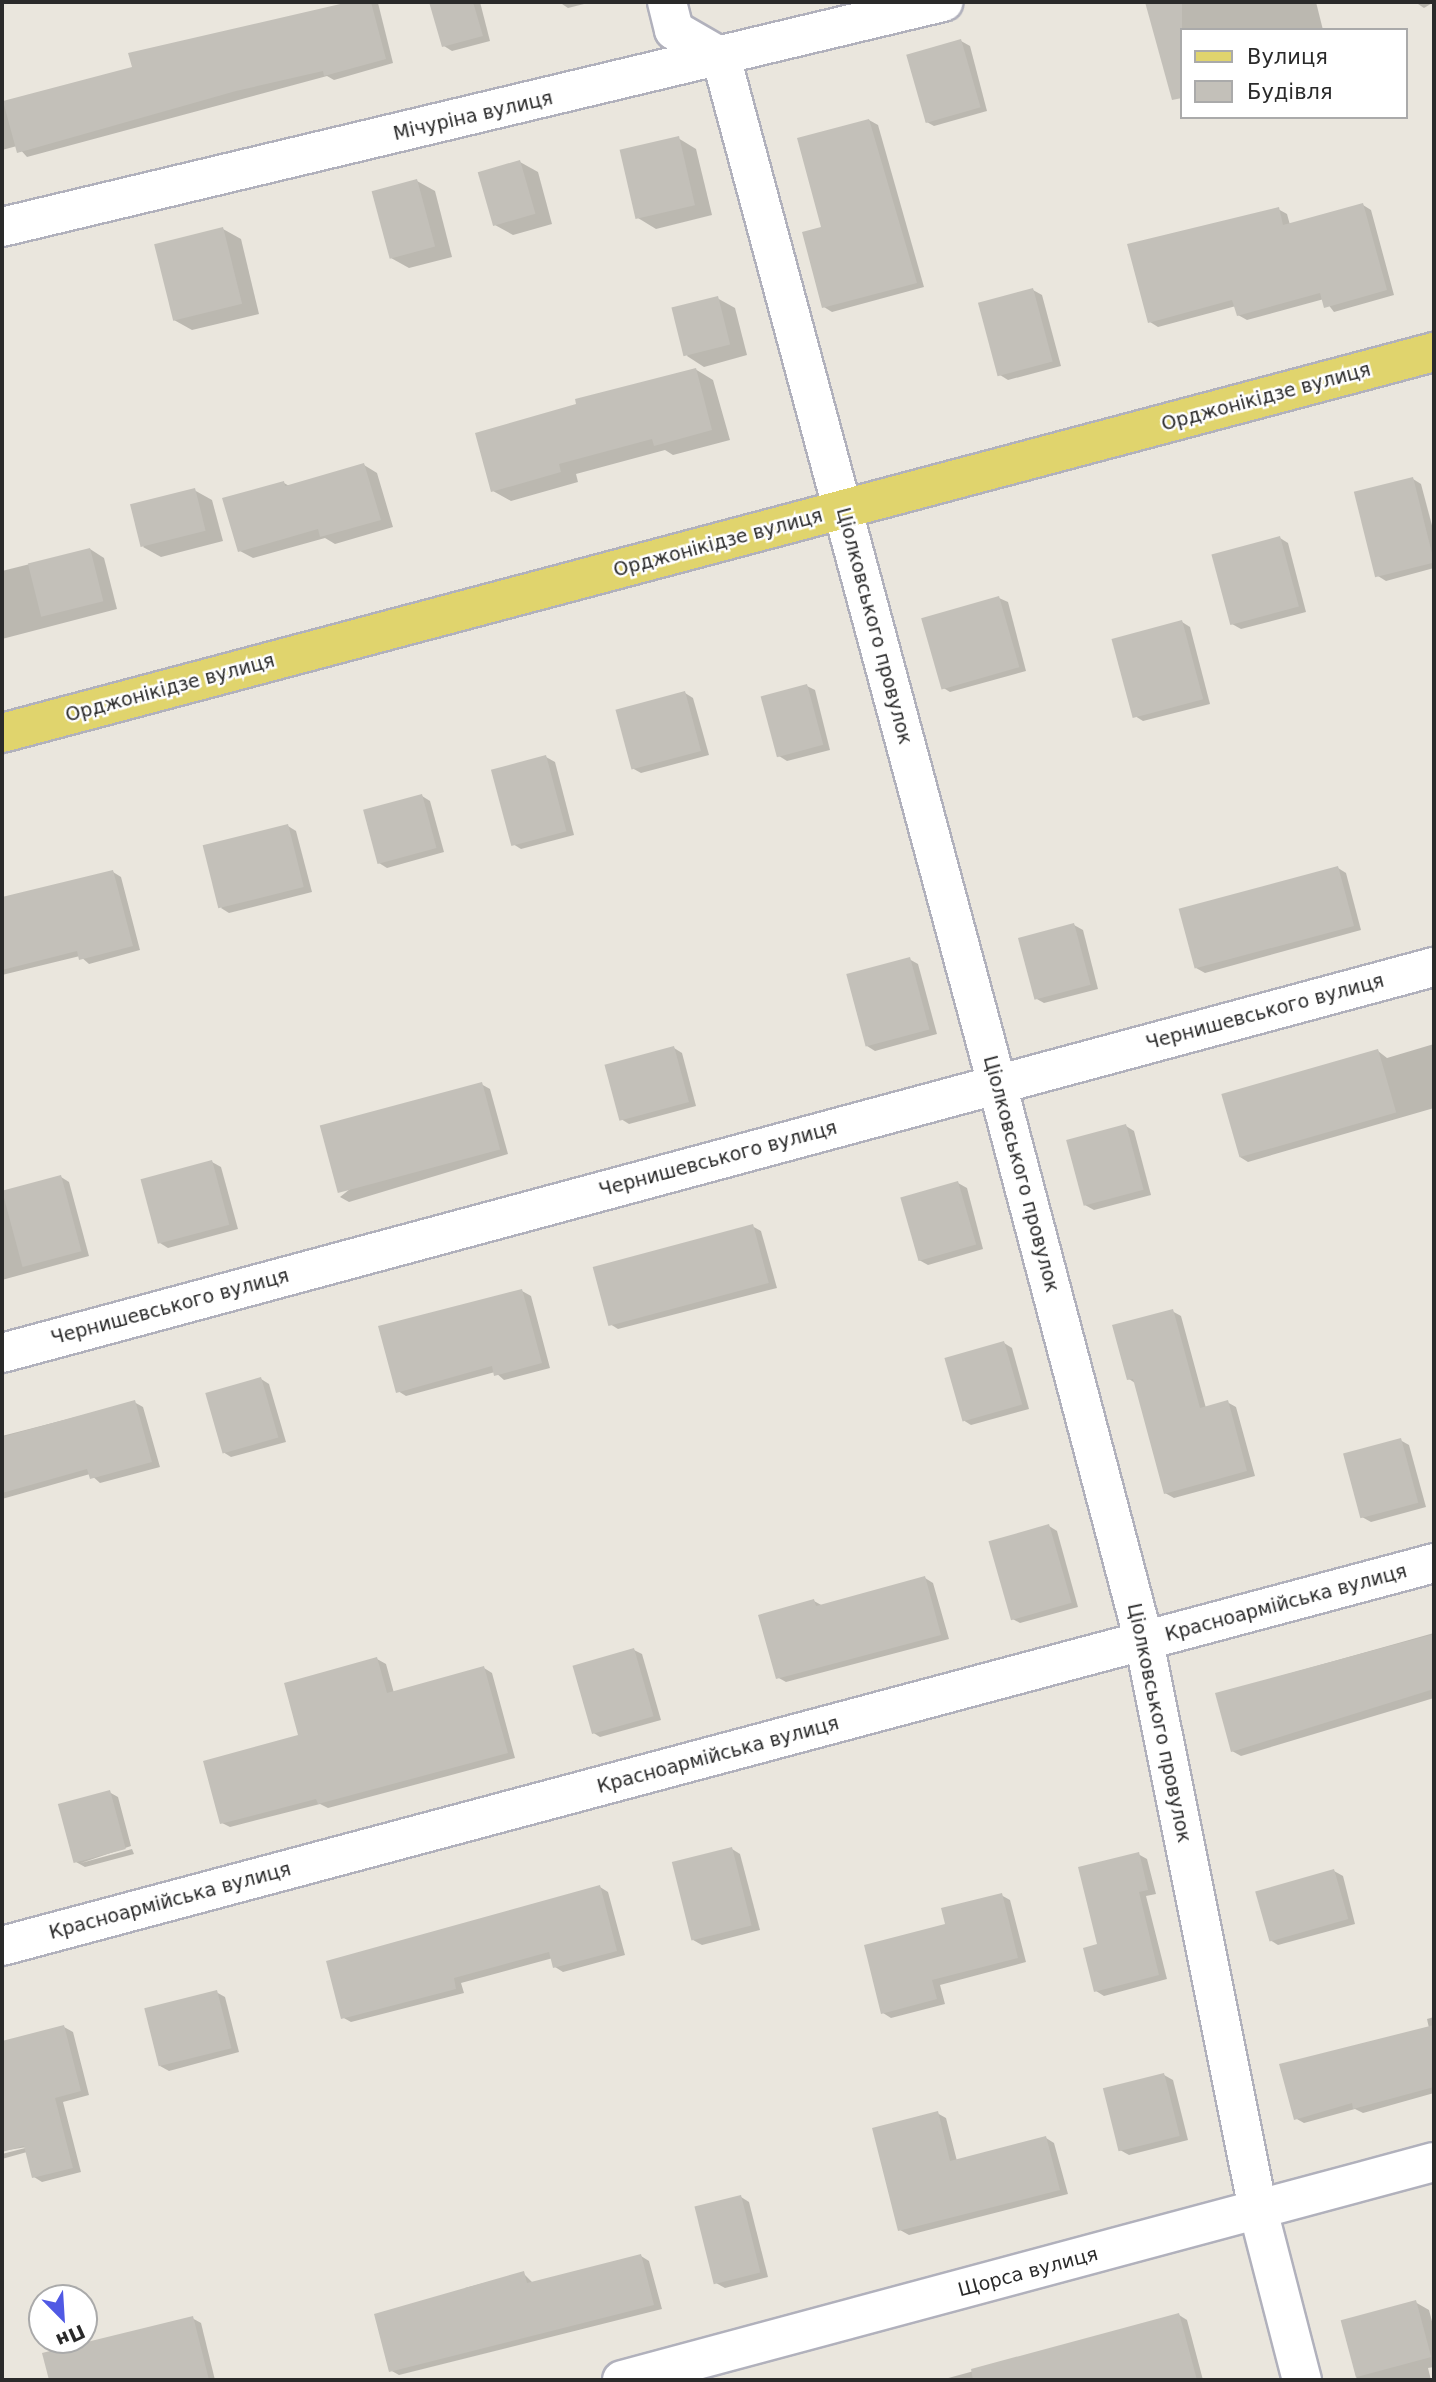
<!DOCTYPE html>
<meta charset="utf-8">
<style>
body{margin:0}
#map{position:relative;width:1436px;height:2382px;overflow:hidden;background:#eae6dd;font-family:"DejaVu Sans",sans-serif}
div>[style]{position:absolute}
.shadow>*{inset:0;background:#0003}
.building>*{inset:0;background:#c3c0b9;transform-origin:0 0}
.roads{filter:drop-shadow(2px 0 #b1b1bc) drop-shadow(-2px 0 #b1b1bc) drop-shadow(0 2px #b1b1bc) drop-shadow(0 -2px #b1b1bc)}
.minor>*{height:38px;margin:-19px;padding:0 19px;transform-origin:19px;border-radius:19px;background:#fff}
.major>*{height:38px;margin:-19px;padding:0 19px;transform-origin:19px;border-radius:19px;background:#e0d46d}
span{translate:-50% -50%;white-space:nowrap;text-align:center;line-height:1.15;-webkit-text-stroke:5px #fff;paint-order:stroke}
.street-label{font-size:19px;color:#2a2a2a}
.frame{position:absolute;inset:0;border:4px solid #2a2a2a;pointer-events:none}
.legend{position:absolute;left:1180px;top:28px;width:228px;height:91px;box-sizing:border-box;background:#fff;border:2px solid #aaa;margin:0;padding:9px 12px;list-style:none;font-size:21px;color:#2a2a2a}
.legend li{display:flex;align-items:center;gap:14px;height:35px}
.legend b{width:35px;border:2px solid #aaa}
.north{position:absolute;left:28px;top:2284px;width:70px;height:70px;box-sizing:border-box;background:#fff;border:2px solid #aaa;border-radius:50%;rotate:156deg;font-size:19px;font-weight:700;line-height:28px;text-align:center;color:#2a2a2a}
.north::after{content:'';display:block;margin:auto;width:24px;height:32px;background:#5059e4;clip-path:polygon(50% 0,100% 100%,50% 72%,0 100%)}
</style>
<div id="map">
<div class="shadow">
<i style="clip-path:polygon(355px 2px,378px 3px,393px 63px,334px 80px,327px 76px,27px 157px,17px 146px,2px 150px,2px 104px,134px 68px,130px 54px)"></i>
<i style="clip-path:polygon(431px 2px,480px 2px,490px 41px,452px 51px,444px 46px)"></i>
<i style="clip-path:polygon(559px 2px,592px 2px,568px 8px)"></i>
<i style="clip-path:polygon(1147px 2px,1316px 2px,1323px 30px,1182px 30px,1182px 82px,1176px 83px,1168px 78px)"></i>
<i style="clip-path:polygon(1434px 2px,1424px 8px,1415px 2px)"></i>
<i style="clip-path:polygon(961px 41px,970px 46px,987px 111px,934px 126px,925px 121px)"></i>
<i style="clip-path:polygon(869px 120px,878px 125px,924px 287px,832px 312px,824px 307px)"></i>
<i style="clip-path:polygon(678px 138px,696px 149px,712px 215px,656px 229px,638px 218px)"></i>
<i style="clip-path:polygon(520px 162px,538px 172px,552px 224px,513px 235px,495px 225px)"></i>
<i style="clip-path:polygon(417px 181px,435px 191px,452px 257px,409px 268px,391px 258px)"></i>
<i style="clip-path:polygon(1363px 205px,1371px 210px,1394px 295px,1334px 312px,1324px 299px,1247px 320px,1238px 315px,1236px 306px,1158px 327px,1150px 322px,1278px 209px,1287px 214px,1290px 225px)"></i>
<i style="clip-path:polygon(223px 229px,241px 239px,259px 314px,192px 330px,174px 320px)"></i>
<i style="clip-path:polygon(1033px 290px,1042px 295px,1061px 366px,1008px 380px,1000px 375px)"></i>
<i style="clip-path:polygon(717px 298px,735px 308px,747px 355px,704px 367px,687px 356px)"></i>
<i style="clip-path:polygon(695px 369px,713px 380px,730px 440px,673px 455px,665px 450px,576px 474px,578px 482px,511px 501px,493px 491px)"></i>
<i style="clip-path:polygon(364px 465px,377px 473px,393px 527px,335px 544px,325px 538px,253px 558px,240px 551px,284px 483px,291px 487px)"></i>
<i style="clip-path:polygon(1413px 479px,1421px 484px,1434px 533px,1434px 568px,1386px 581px,1378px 576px)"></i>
<i style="clip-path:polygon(194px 490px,212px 500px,223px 541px,161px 557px,143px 547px)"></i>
<i style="clip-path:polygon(1280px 538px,1288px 543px,1306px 612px,1241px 629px,1232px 624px)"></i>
<i style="clip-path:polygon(90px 549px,104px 558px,117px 609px,2px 639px,2px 571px)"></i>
<i style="clip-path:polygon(999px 598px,1008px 602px,1026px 671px,950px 692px,942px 687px)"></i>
<i style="clip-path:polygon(1182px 622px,1190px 627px,1210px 704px,1143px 721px,1135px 716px)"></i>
<i style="clip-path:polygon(807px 686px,815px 690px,830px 750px,787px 761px,779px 756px)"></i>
<i style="clip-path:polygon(685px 693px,693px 698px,709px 755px,641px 773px,632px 768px)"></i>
<i style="clip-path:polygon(546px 757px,555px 762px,574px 835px,521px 849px,513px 844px)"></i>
<i style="clip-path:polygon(422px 796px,430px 801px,444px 852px,387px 868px,379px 863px)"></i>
<i style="clip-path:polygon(288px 826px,296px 831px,312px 892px,229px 913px,221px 908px)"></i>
<i style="clip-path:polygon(1338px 868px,1346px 873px,1361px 930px,1205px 973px,1196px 968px)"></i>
<i style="clip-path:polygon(113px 872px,121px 877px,140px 950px,89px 964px,80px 956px,2px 975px,2px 899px)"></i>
<i style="clip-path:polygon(1074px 925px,1083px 930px,1098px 989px,1044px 1003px,1035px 998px)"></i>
<i style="clip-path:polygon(909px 959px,918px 964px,937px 1034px,875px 1051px,867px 1046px)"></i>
<i style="clip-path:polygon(1434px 1044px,1434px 1108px,1248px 1162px,1240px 1157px,1378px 1051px,1387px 1058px)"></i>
<i style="clip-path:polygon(674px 1048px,682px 1053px,696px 1106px,629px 1124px,621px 1119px)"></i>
<i style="clip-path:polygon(481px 1084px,490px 1089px,508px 1154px,349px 1202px,340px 1197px)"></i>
<i style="clip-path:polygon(1126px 1126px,1134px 1131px,1151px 1195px,1094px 1210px,1085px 1205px)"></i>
<i style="clip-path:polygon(212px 1162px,221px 1167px,238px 1229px,168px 1248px,160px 1243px)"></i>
<i style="clip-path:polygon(61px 1177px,69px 1182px,89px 1256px,2px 1280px,2px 1193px)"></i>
<i style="clip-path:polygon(958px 1183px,967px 1188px,983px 1249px,928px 1265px,919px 1260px)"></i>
<i style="clip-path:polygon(752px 1226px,761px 1231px,777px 1288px,618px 1329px,610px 1324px)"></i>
<i style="clip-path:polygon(522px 1291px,531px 1296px,550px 1368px,504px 1380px,495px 1372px,406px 1396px,398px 1391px)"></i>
<i style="clip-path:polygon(1172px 1311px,1181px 1316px,1206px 1408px,1227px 1402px,1236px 1407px,1255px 1476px,1174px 1498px,1165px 1493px,1135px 1383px,1129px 1379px)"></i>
<i style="clip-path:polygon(1004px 1343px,1012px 1348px,1029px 1409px,971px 1425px,963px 1420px)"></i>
<i style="clip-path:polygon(261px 1379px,269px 1384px,286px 1442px,231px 1457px,223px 1452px)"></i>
<i style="clip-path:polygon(134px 1402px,143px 1407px,160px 1467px,100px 1483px,90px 1474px,2px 1499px,2px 1436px)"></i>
<i style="clip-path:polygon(1400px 1440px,1409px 1445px,1426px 1507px,1371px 1522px,1362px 1517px)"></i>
<i style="clip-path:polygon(1049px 1526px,1057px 1531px,1078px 1607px,1020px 1623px,1011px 1618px)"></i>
<i style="clip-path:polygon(925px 1578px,933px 1583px,949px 1639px,786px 1682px,777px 1677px,814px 1601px,823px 1606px)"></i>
<i style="clip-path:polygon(1434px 1633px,1434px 1698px,1241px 1756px,1232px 1751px,1217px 1694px)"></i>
<i style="clip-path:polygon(634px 1650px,642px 1654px,661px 1720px,600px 1737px,592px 1732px)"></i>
<i style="clip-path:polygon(377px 1659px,386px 1664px,394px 1693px,484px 1668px,492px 1673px,515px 1758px,328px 1808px,320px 1804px,230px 1827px,222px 1823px)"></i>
<i style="clip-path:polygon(109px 1792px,118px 1797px,131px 1846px,81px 1863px,132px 1849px,134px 1854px,85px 1867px,76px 1862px)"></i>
<i style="clip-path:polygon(732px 1849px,740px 1854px,760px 1930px,702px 1945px,693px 1940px)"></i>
<i style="clip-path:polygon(1138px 1854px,1147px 1859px,1156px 1894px,1146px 1896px,1167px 1979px,1104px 1996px,1096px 1991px)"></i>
<i style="clip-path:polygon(1334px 1871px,1343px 1876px,1355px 1924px,1278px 1945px,1270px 1940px)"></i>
<i style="clip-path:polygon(600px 1887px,608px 1892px,625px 1955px,563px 1972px,555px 1967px,553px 1958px,461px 1983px,464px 1993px,351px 2022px,342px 2017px)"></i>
<i style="clip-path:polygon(1001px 1895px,1010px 1900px,1026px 1962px,940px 1985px,945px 2004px,891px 2018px,883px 2013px,947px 1926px)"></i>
<i style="clip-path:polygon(216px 1992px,225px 1997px,239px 2052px,169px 2071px,160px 2066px)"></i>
<i style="clip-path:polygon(1434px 2017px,1434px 2093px,1363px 2113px,1355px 2109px,1304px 2123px,1295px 2118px,1429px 2028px,1427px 2019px)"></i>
<i style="clip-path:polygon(64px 2027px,73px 2032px,89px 2095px,63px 2102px,81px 2172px,42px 2182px,34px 2177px,27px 2152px,2px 2159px,2px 2154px,33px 2146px,2px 2151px,2px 2053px,30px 2046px)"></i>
<i style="clip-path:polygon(1164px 2075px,1173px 2080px,1188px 2140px,1129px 2155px,1120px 2150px)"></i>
<i style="clip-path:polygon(937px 2113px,946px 2118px,957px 2161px,1046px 2138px,1054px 2143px,1068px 2194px,909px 2235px,900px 2230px)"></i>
<i style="clip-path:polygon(741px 2197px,749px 2202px,768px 2277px,725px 2288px,716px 2283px)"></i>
<i style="clip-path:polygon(641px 2256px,649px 2261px,662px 2309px,399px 2375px,390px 2370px,466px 2293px,465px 2288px,523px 2273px,533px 2283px)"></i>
<i style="clip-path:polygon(1415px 2302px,1429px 2310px,1434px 2329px,1434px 2367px,1428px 2368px,1431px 2380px,1357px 2380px,1343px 2322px)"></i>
<i style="clip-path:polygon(1179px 2315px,1187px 2320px,1203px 2380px,941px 2380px)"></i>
<i style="clip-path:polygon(192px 2318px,201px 2323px,215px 2380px,51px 2380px,44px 2354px)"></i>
</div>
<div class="building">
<i style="clip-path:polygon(349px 2px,371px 2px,386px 59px,324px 76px,323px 71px,236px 91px,17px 153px,3px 101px,132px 67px,128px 53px)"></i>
<i style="clip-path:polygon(429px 2px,473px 2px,483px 36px,442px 47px)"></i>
<i style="clip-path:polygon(1145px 2px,1182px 2px,1182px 98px,1172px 100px)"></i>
<i style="left:961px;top:39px;width:71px;height:57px;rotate:74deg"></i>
<i style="clip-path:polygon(869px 119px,917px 283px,822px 308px,802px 232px,821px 227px,797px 138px)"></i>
<i style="left:679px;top:136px;width:71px;height:61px;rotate:77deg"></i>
<i style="left:520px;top:160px;width:56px;height:44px;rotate:74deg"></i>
<i style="left:417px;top:179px;width:70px;height:47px;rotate:75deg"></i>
<i style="clip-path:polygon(1363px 203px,1387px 290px,1324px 308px,1320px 293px,1237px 316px,1232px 300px,1148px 323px,1127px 244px,1279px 207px,1283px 225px)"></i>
<i style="left:223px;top:227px;width:79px;height:71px;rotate:76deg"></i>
<i style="left:1033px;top:288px;width:76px;height:57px;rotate:75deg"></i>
<i style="left:718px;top:296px;width:50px;height:48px;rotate:76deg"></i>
<i style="clip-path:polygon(696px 368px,712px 430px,654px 446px,652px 439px,559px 464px,561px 472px,491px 492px,475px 433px,576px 404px,575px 399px)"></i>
<i style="clip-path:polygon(364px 463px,381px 520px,320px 537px,318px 529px,238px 552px,222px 498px,284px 481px,285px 486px)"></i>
<i style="left:1413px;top:477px;width:88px;height:61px;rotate:76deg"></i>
<i style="left:195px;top:488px;width:44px;height:67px;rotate:76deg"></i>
<i style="left:1280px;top:536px;width:73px;height:71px;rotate:75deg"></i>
<i style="left:90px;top:548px;width:55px;height:64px;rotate:76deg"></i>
<i style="left:999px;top:596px;width:74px;height:81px;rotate:74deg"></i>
<i style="left:1182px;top:620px;width:82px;height:73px;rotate:75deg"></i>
<i style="left:807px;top:684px;width:63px;height:48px;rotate:75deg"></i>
<i style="left:685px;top:691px;width:62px;height:72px;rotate:75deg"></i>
<i style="left:546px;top:755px;width:79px;height:57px;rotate:75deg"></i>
<i style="left:422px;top:794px;width:56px;height:61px;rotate:75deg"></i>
<i style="left:288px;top:824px;width:65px;height:88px;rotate:76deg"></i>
<i style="left:1338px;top:866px;width:62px;height:165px;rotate:75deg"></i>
<i style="clip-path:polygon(113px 870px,133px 946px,79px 960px,77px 951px,2px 970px,2px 897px)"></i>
<i style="left:1074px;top:923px;width:64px;height:58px;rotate:75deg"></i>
<i style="left:910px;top:957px;width:75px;height:66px;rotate:75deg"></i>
<i style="left:674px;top:1046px;width:58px;height:72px;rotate:75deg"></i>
<i style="left:1378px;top:1049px;width:66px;height:163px;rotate:74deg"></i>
<i style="left:482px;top:1082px;width:70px;height:168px;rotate:75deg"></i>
<i style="left:1126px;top:1124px;width:68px;height:62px;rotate:75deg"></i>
<i style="left:212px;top:1160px;width:67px;height:74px;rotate:75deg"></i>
<i style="left:61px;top:1175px;width:79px;height:61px;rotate:75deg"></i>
<i style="left:958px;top:1181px;width:66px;height:60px;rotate:74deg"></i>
<i style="left:753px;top:1224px;width:61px;height:166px;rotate:75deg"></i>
<i style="clip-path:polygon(522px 1289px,542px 1363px,494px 1376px,492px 1366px,396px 1393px,378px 1326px)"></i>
<i style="clip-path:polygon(1173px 1309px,1200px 1408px,1228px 1400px,1247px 1471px,1164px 1494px,1133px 1379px,1127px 1380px,1112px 1325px)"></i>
<i style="left:1004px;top:1341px;width:66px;height:62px;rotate:74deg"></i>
<i style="left:261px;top:1377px;width:63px;height:58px;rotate:74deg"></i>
<i style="clip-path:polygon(135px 1400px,152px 1462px,90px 1479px,87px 1469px,2px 1493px,2px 1437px)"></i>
<i style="left:1401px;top:1438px;width:67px;height:60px;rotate:75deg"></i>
<i style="left:1049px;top:1524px;width:82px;height:63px;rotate:74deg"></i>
<i style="clip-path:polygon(925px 1576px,941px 1635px,776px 1679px,758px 1615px,814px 1599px,816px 1606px)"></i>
<i style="clip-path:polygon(1434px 1634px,1434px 1689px,1231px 1752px,1215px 1693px)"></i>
<i style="left:634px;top:1648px;width:71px;height:64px;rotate:74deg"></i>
<i style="clip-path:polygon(377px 1657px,387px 1693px,484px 1666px,508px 1753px,318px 1804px,316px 1799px,220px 1824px,203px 1761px,298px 1735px,284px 1683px)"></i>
<i style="left:110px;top:1790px;width:61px;height:54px;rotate:75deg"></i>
<i style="left:732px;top:1847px;width:81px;height:62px;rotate:76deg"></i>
<i style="clip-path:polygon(1139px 1852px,1148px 1890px,1139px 1892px,1159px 1975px,1094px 1992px,1083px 1948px,1097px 1944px,1078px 1867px)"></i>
<i style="left:1334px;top:1869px;width:52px;height:82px;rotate:74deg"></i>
<i style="clip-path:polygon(600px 1885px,617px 1951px,553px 1968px,549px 1952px,454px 1978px,456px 1989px,341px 2019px,326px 1961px)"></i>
<i style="clip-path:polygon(1002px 1893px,1018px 1958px,932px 1980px,937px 1999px,881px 2014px,864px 1945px,945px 1924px,941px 1908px)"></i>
<i style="left:217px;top:1990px;width:60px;height:75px;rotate:76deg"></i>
<i style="clip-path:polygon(64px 2025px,81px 2091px,55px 2098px,73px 2168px,32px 2178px,24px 2146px,2px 2152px,2px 2041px)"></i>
<i style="clip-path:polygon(1434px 2025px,1434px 2087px,1353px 2109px,1352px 2103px,1294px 2120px,1279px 2064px)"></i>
<i style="left:1164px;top:2073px;width:65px;height:63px;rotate:76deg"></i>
<i style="clip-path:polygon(938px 2111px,950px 2161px,1046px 2136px,1060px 2190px,898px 2231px,872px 2128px)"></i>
<i style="left:741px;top:2195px;width:80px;height:48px;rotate:76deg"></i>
<i style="clip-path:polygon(641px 2254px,654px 2305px,389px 2372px,374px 2314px,524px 2271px,527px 2283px)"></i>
<i style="left:1416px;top:2300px;width:59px;height:78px;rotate:75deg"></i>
<i style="clip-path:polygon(1179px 2313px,1197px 2380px,973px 2380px,971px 2369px)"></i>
<i style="clip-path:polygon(193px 2316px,209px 2380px,49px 2380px,42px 2353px)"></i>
</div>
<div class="roads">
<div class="minor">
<i style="left:667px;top:2px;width:29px;rotate:76deg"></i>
<i style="left:674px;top:30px;width:54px;rotate:29.9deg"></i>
<i style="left:721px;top:57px;width:1063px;rotate:74.96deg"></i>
<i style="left:997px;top:1084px;width:576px;rotate:75.22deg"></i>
<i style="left:1144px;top:1641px;width:580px;rotate:78.67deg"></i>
<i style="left:1258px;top:2210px;width:176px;rotate:75.5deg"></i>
<i style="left:2px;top:227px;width:968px;rotate:-13.45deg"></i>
<i style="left:2px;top:1353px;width:1483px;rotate:-15.09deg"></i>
<i style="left:2px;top:1946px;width:1482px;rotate:-14.97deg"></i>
<i style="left:622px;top:2380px;width:841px;rotate:-15.03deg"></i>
</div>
<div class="major">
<i style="left:2px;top:733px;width:1482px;rotate:-14.9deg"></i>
</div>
</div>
<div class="street-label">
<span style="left:473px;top:116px;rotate:-13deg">Мічуріна вулиця</span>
<span style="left:1266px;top:397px;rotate:-15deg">Орджонікідзе вулиця</span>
<span style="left:718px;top:543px;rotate:-15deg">Орджонікідзе вулиця</span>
<span style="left:874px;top:626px;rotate:75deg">Ціолковського провулок</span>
<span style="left:170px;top:688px;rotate:-15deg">Орджонікідзе вулиця</span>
<span style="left:1265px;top:1012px;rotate:-15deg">Чернишевського вулиця</span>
<span style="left:718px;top:1159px;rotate:-15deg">Чернишевського вулиця</span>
<span style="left:1021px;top:1174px;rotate:75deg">Ціолковського провулок</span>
<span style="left:170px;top:1307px;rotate:-15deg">Чернишевського вулиця</span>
<span style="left:1286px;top:1603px;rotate:-15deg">Красноармійська вулиця</span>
<span style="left:1159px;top:1723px;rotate:78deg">Ціолковського провулок</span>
<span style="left:718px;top:1755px;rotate:-15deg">Красноармійська вулиця</span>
<span style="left:170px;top:1901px;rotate:-15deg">Красноармійська вулиця</span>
<span style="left:1028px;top:2272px;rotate:-15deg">Щорса вулиця</span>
</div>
<div class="frame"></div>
<ul class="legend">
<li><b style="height:9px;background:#e0d46d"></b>Вулиця</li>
<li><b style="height:19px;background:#c3c0b9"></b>Будівля</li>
</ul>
<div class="north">Пн</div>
</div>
